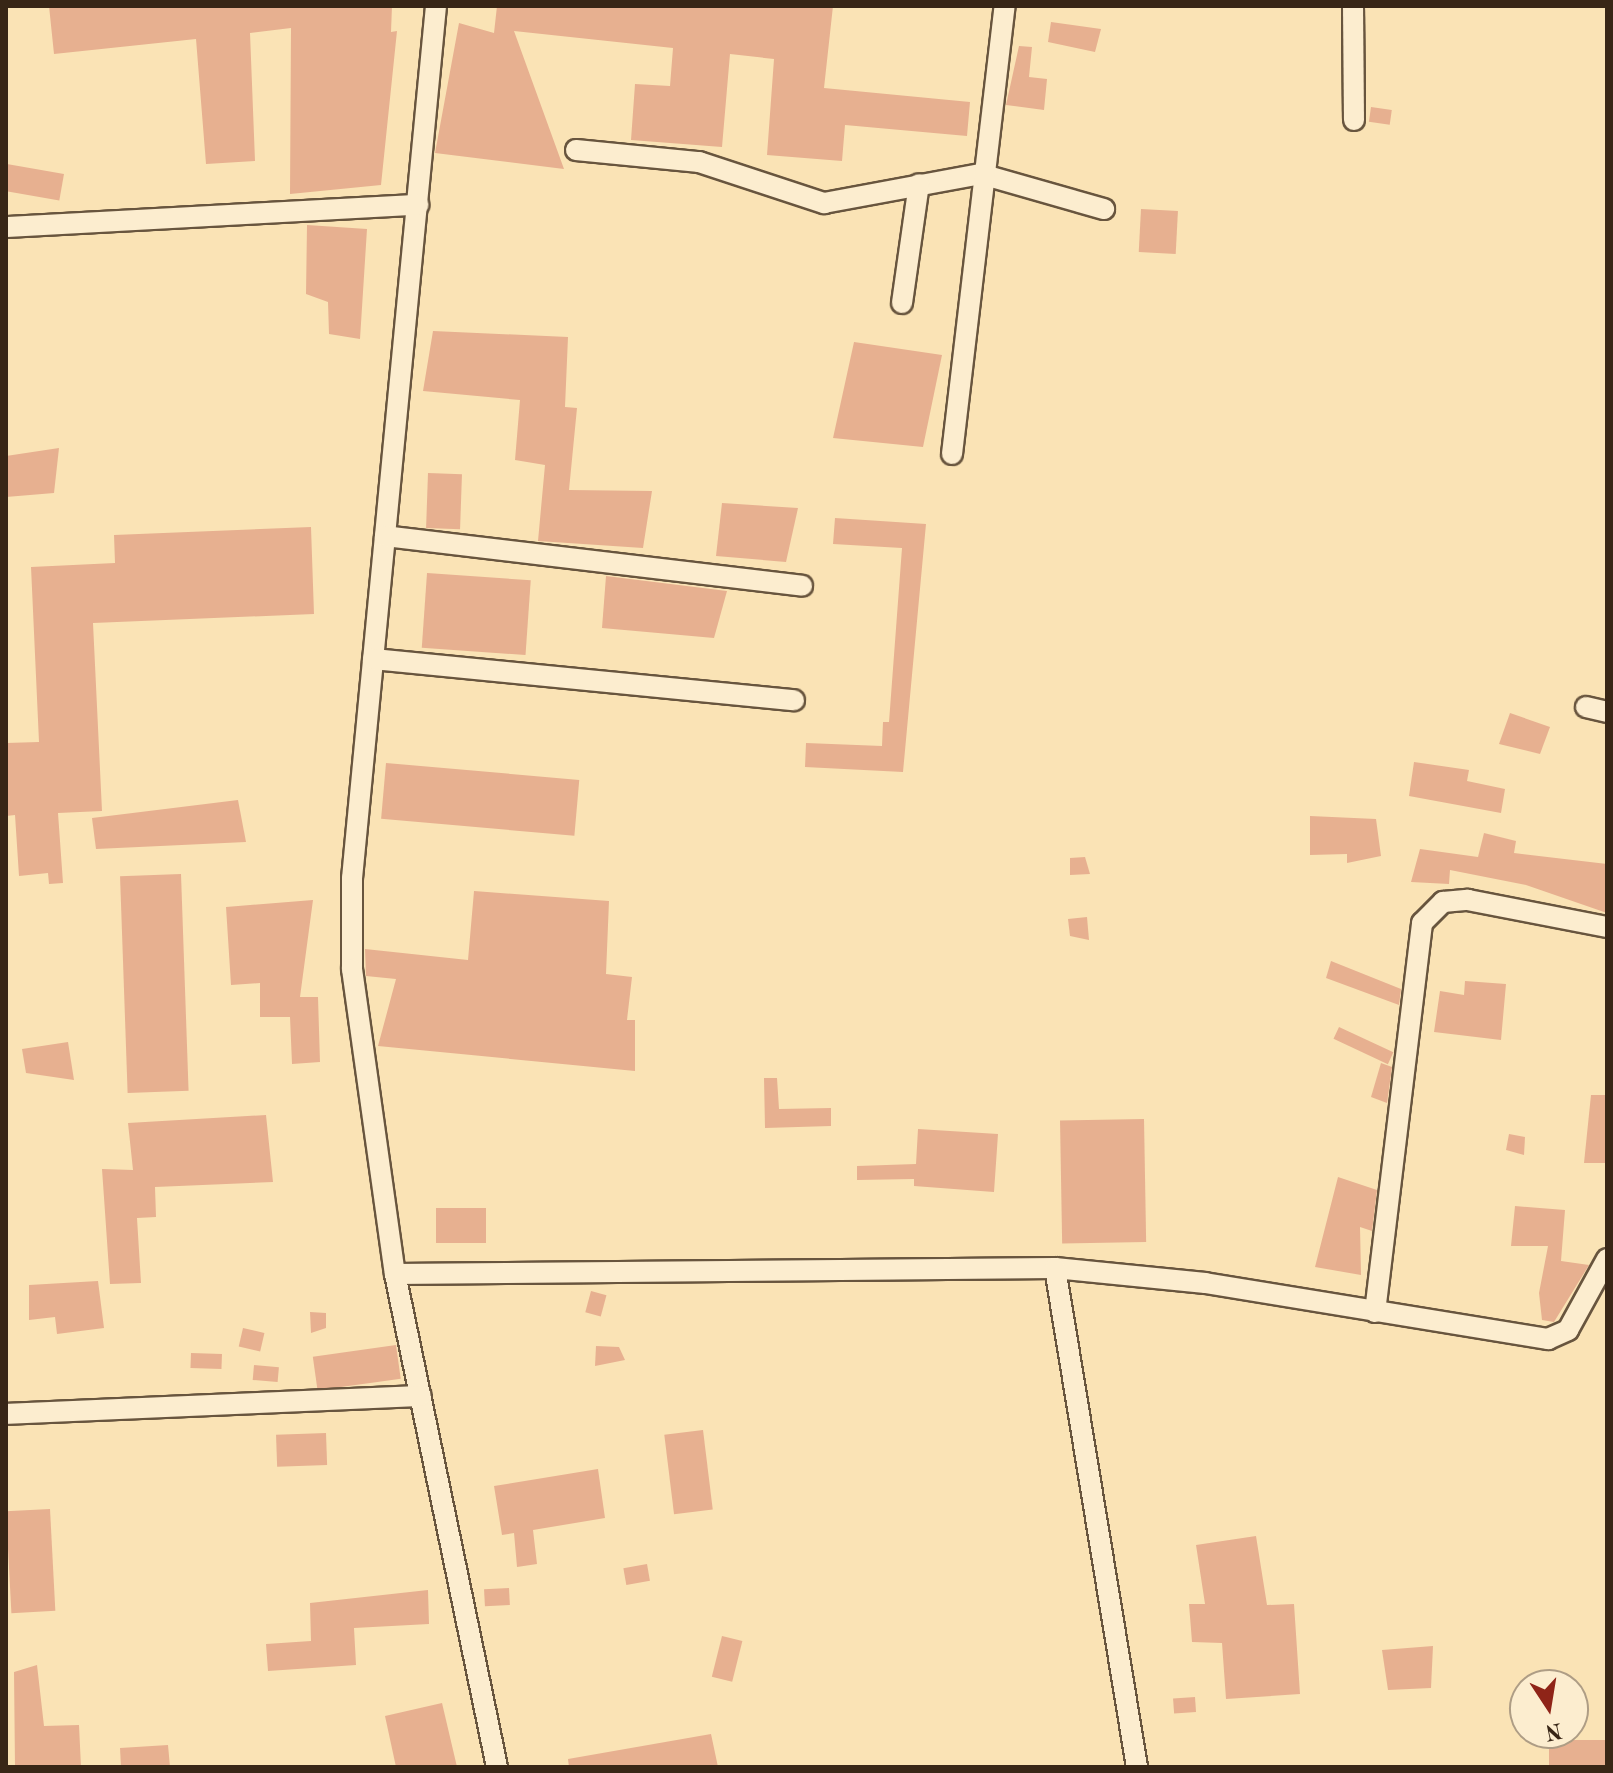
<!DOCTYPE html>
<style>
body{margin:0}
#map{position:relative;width:1613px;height:1773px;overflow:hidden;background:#fae3b5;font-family:"Old Standard TT",serif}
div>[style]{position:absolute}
.building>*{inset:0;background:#e7b090;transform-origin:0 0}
.roads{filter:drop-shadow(2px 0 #68553e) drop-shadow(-2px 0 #68553e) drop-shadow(0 2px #68553e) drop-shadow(0 -2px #68553e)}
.minor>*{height:20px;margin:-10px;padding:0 10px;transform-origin:10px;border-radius:10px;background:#fcedcf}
span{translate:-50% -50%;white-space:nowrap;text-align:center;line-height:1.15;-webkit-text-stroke:6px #fcedcf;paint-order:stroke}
.frame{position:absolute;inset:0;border:8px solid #382616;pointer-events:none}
.north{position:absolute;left:1509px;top:1669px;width:80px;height:80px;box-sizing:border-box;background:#fcedcf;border:2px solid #ae9d85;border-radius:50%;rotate:168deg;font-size:22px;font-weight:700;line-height:32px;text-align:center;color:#382616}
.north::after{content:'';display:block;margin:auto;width:28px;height:36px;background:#8f2418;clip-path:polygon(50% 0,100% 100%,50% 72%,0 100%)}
</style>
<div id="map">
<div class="building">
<i style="clip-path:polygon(49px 6px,392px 6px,391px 32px,397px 31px,381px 185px,290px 194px,291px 28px,250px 33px,255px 161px,206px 164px,196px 39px,54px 54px)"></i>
<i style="clip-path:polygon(497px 6px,833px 6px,824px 88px,970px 102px,967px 136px,845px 125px,842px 161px,767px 155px,774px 59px,730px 54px,722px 147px,631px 140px,635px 84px,670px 86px,673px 48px,514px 31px,564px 169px,435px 153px,459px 23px,494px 33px)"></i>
<i style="clip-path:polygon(1051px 22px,1101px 29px,1095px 52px,1048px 42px)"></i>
<i style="clip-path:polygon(1019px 46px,1032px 47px,1029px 77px,1047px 79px,1044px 110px,1006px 105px)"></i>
<i style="left:1371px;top:107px;width:21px;height:15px;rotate:8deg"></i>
<i style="left:64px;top:174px;width:27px;height:58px;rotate:100deg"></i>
<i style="left:1141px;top:209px;width:37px;height:43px;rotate:3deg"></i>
<i style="clip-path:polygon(307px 225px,367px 229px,360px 339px,329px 334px,328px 302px,306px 294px)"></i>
<i style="clip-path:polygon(433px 331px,568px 337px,565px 407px,577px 408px,569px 490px,652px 491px,643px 548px,538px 541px,545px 465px,515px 460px,520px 400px,423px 391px)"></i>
<i style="clip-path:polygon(854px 342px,942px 355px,923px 447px,833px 438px)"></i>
<i style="clip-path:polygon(59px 448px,54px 493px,6px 497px,6px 456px)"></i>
<i style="left:428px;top:473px;width:34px;height:55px;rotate:2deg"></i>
<i style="clip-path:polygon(722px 503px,798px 508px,786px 562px,716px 556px)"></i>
<i style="clip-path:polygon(835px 518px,926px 524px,903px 772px,805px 767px,806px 743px,882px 746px,883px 722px,889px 722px,902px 548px,833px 544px)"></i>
<i style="clip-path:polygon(311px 527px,314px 614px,93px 623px,102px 811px,58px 813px,63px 883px,49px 884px,48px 873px,19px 876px,15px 815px,6px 816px,6px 743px,39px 742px,31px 567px,115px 563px,114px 535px)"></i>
<i style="left:427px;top:573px;width:104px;height:75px;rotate:4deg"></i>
<i style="clip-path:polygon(606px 576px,727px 591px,714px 638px,602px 628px)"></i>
<i style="clip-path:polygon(1510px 713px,1550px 727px,1540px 754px,1499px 744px)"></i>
<i style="clip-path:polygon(1414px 762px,1469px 770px,1467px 781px,1505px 789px,1501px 813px,1409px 796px)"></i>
<i style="left:386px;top:763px;width:194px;height:56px;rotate:5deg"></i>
<i style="clip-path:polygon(238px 800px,246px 842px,96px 849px,92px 818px)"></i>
<i style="clip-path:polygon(1310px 816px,1376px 819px,1381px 856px,1347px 863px,1347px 854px,1310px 855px)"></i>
<i style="clip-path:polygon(1484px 833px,1516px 841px,1514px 853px,1607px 864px,1607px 913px,1526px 885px,1450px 870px,1449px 884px,1411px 882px,1420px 849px,1478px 857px)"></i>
<i style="clip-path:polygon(1085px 857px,1090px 874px,1070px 875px,1070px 858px)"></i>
<i style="left:181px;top:874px;width:217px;height:61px;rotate:88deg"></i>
<i style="clip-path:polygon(474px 891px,609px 901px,606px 974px,632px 977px,627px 1020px,635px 1020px,635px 1071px,378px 1046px,396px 979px,366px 976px,365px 949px,468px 960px)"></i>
<i style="clip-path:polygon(313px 900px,300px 997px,318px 997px,320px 1062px,292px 1064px,290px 1017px,260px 1017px,260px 983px,231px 985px,226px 907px)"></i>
<i style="clip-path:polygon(1087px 917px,1089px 940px,1070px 936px,1068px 919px)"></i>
<i style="clip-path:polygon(1331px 961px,1401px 989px,1399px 1005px,1326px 978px)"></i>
<i style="clip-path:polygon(1465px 981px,1506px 984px,1501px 1040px,1434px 1032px,1440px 991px,1464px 995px)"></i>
<i style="left:1339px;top:1027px;width:60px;height:13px;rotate:25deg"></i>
<i style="clip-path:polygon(68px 1042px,74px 1080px,26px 1073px,22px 1049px)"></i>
<i style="clip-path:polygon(1381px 1063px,1392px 1067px,1387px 1103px,1371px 1097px)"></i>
<i style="clip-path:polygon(764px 1078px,777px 1078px,779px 1109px,831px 1108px,831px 1126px,765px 1128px)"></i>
<i style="clip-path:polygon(1591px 1095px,1607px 1095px,1607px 1163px,1584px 1163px)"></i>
<i style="clip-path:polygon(266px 1115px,273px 1182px,155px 1187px,156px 1217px,137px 1218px,141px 1283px,110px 1284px,102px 1169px,133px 1170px,128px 1123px)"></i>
<i style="left:1144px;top:1119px;width:123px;height:84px;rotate:89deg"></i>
<i style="clip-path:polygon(918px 1129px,998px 1134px,994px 1192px,914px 1186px,914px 1179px,857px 1180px,857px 1166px,916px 1164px)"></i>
<i style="clip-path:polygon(1509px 1134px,1525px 1137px,1524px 1155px,1506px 1150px)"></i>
<i style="clip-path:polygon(1338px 1177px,1377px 1190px,1372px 1231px,1360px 1227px,1361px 1275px,1315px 1267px)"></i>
<i style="clip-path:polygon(1515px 1206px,1565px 1210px,1561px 1261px,1589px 1265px,1554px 1322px,1542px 1320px,1539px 1293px,1548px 1246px,1511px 1246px)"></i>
<i style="left:436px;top:1208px;width:50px;height:35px"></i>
<i style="clip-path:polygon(98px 1281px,104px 1328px,57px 1334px,55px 1317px,29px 1320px,29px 1285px)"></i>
<i style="left:591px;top:1291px;width:16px;height:22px;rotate:15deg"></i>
<i style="clip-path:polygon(310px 1312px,326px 1313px,326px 1328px,311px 1333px)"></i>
<i style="left:243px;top:1328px;width:22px;height:19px;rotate:13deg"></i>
<i style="left:396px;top:1345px;width:34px;height:84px;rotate:82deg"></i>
<i style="clip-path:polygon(596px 1346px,619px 1347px,625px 1360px,595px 1366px)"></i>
<i style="left:191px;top:1353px;width:31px;height:15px;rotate:2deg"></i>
<i style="left:254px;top:1365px;width:25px;height:15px;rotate:5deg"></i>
<i style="left:703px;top:1430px;width:80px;height:39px;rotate:83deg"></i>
<i style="left:326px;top:1433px;width:32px;height:50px;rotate:88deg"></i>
<i style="clip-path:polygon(598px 1469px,605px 1518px,533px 1530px,537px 1564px,517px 1567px,514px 1533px,502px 1535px,494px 1486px)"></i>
<i style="left:50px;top:1509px;width:102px;height:44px;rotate:87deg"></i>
<i style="clip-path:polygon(1256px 1536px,1267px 1605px,1294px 1604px,1300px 1694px,1226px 1699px,1222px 1643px,1192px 1642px,1189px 1604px,1205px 1604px,1196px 1545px)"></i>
<i style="left:647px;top:1564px;width:17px;height:24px;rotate:80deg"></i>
<i style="left:509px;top:1588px;width:17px;height:25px;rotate:87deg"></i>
<i style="clip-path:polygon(428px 1590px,429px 1624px,354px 1628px,356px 1665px,268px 1671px,266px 1644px,311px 1641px,310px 1603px)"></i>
<i style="left:722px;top:1636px;width:21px;height:42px;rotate:14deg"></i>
<i style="clip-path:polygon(1433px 1646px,1431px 1688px,1388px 1690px,1382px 1650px)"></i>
<i style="clip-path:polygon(37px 1665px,44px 1726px,79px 1725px,81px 1767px,15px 1767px,14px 1672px)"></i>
<i style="left:1195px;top:1697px;width:15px;height:22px;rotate:86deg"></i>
<i style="clip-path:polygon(442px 1703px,457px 1767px,396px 1767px,385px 1716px)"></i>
<i style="clip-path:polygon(711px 1734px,718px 1767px,569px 1767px,568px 1759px)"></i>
<i style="left:1607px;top:1740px;width:27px;height:58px;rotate:90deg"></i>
<i style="clip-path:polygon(168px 1745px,170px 1767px,121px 1767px,120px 1748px)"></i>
</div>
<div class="roads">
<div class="minor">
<i style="left:436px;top:6px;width:876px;rotate:95.5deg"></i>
<i style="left:352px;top:878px;width:91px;rotate:90deg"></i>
<i style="left:352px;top:969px;width:308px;rotate:82deg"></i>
<i style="left:395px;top:1274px;width:503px;rotate:78.31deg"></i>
<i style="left:1353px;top:6px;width:114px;rotate:89.5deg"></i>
<i style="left:576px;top:150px;width:124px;rotate:5.6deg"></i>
<i style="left:699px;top:162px;width:132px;rotate:18.2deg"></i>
<i style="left:824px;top:203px;width:160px;rotate:-10.5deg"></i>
<i style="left:981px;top:174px;width:128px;rotate:15.9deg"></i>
<i style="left:6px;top:227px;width:413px;rotate:-3.1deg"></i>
<i style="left:902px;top:303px;width:120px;rotate:-81.9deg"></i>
<i style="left:952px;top:454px;width:451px;rotate:-83.3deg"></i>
<i style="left:385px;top:536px;width:420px;rotate:6.8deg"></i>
<i style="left:373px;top:659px;width:423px;rotate:5.6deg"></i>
<i style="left:1586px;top:707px;width:22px;rotate:13deg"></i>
<i style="left:1055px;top:1268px;width:151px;rotate:5.7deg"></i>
<i style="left:1205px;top:1283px;width:348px;rotate:9.3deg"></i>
<i style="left:1548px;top:1339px;width:22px;rotate:-24deg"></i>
<i style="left:1568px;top:1330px;width:81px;rotate:-61.2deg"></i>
<i style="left:395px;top:1274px;width:660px;rotate:-0.52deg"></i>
<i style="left:1055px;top:1268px;width:506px;rotate:80.67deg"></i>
<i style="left:1375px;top:1312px;width:392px;rotate:-83.1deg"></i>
<i style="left:1422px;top:923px;width:30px;rotate:-45deg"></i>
<i style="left:1443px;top:902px;width:25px;rotate:-5deg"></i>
<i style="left:1468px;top:900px;width:142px;rotate:11deg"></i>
<i style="left:6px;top:1414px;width:415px;rotate:-2.5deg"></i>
</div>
</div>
<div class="frame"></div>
<div class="north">N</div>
</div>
